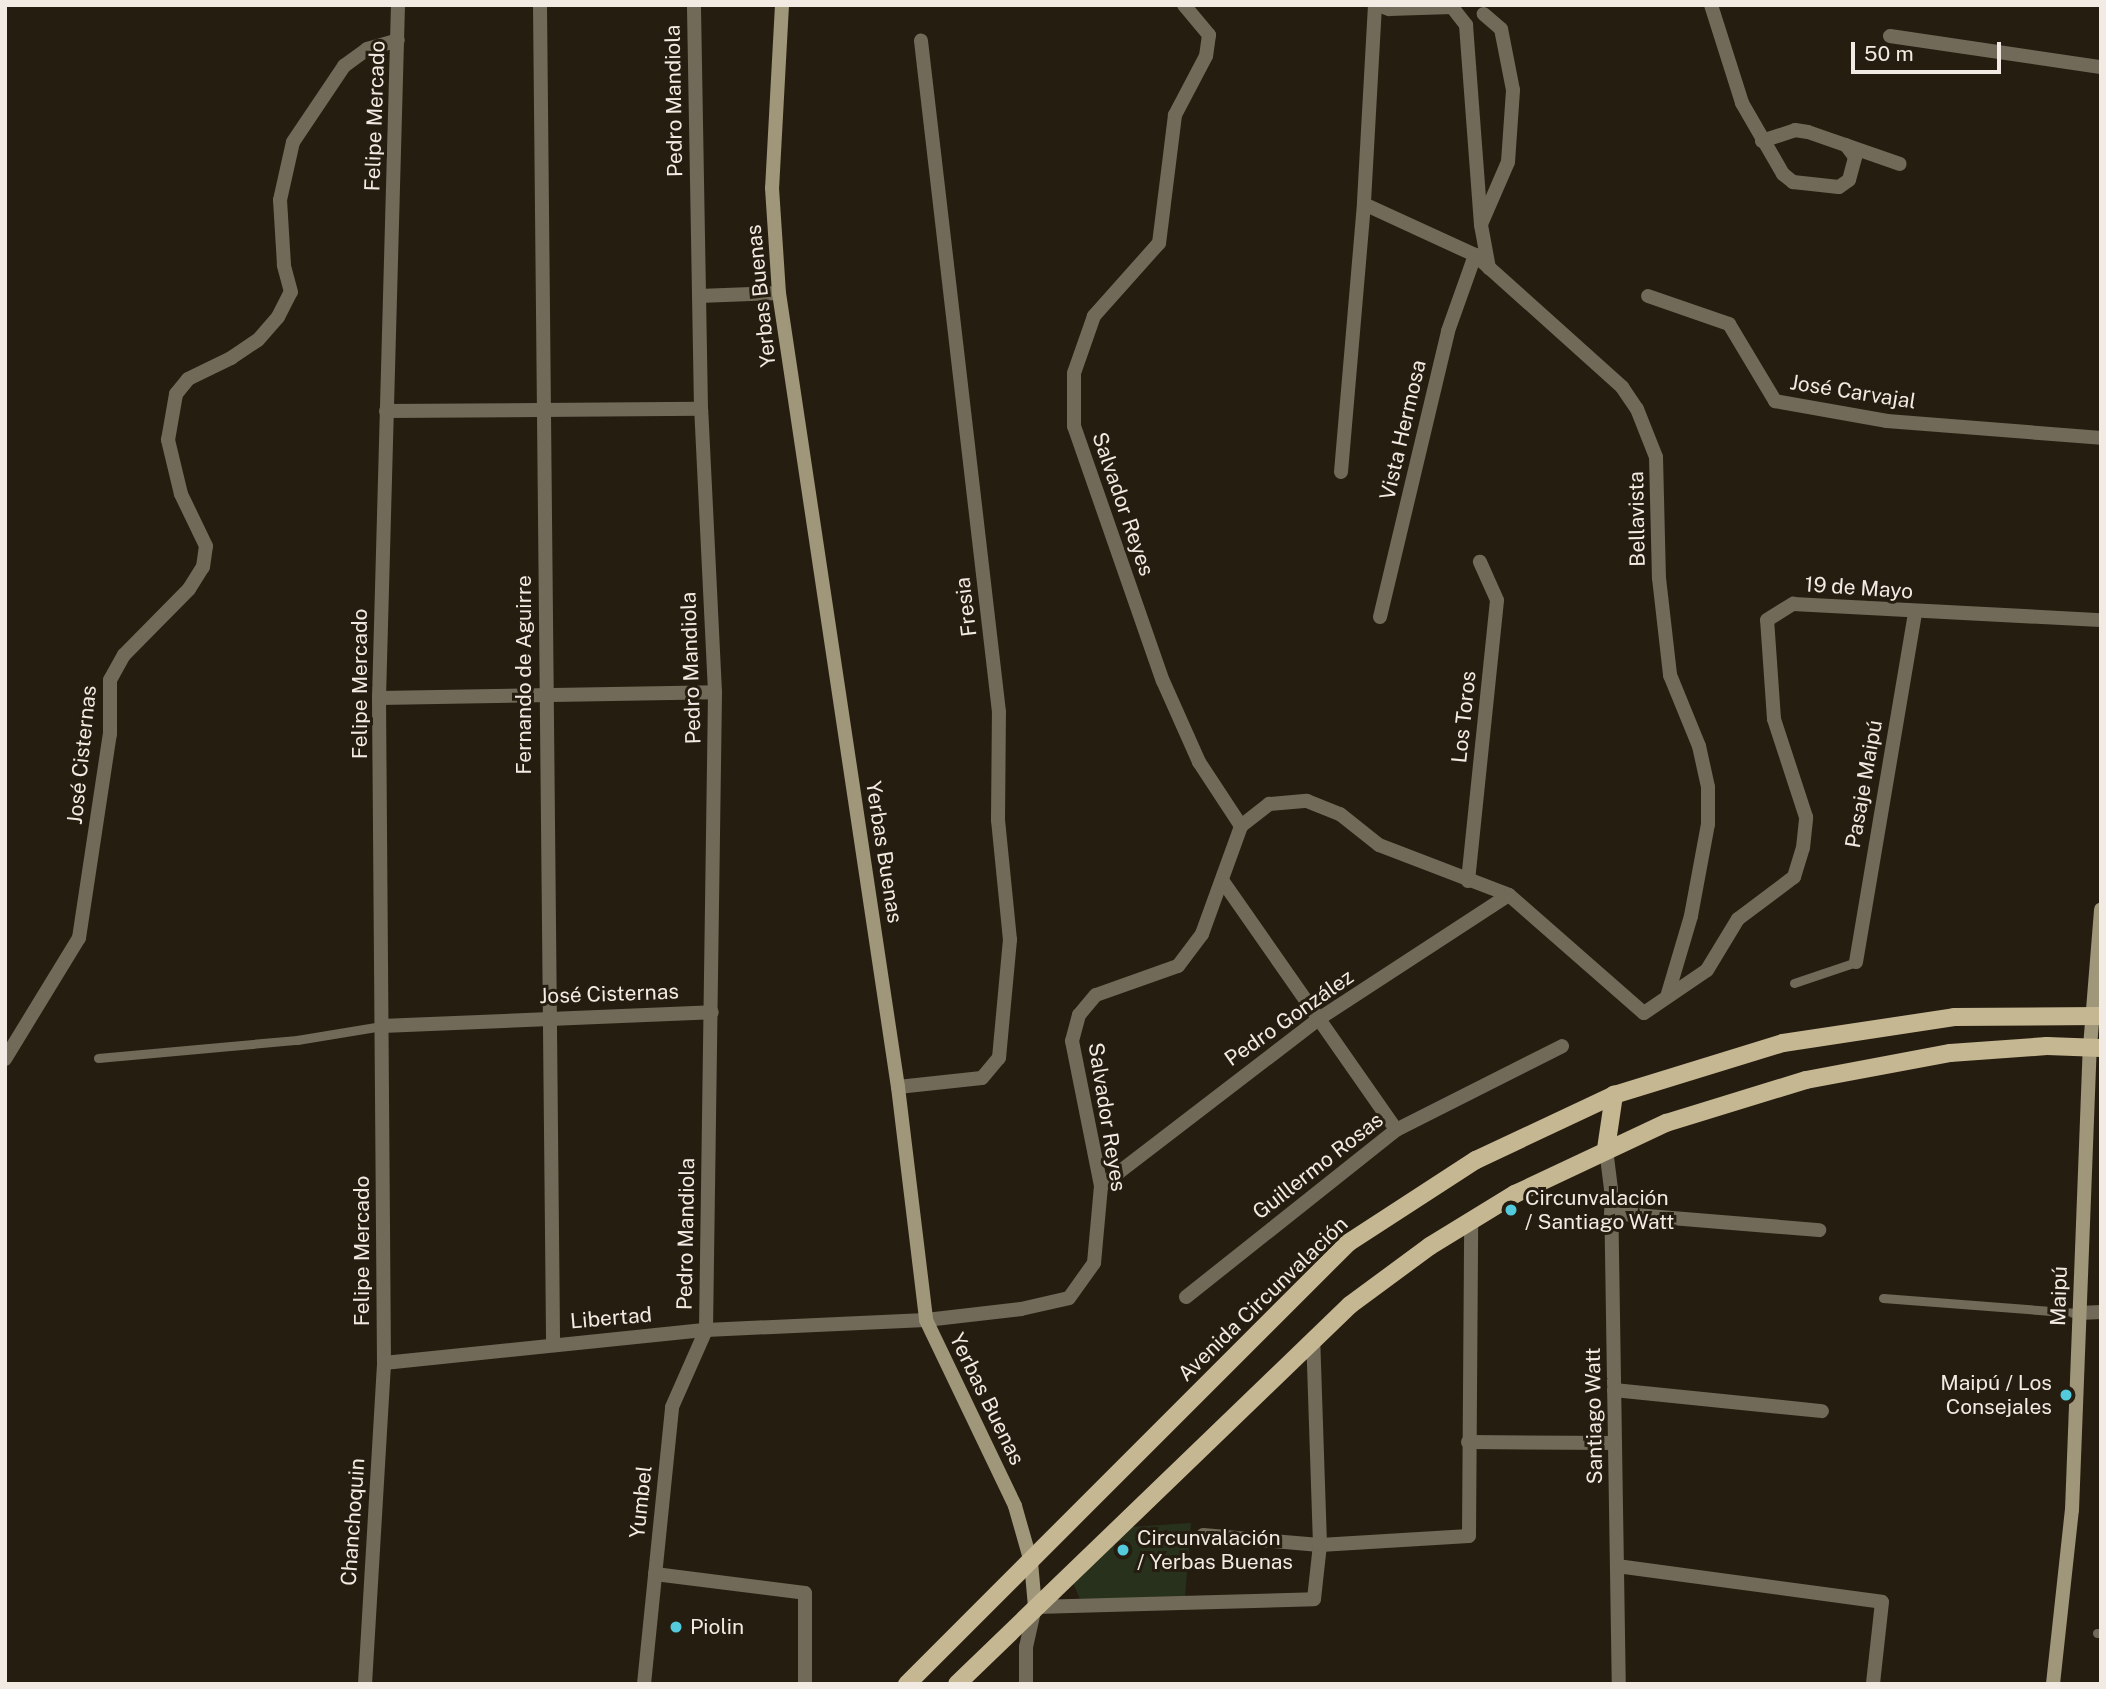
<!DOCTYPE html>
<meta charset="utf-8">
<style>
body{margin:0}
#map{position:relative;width:2106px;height:1689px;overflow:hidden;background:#261d11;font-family:"Public Sans",sans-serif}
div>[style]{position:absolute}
.green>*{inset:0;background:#27311c}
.lane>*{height:9px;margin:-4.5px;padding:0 4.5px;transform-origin:4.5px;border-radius:4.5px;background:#716a58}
.street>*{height:14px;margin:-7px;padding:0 7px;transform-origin:7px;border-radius:7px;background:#716a58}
.secondary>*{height:14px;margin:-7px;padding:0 7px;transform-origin:7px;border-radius:7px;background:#a09679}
.primary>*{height:18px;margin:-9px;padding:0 9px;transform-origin:9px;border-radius:9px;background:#c5b792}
.dots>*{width:19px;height:19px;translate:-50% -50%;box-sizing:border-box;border:4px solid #261d11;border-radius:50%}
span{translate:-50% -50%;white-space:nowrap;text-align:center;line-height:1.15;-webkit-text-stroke:6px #261d11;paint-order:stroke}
.street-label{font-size:21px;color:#f1ebe3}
.poi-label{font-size:21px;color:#f1ebe3}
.left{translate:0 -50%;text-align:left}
.right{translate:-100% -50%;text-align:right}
.frame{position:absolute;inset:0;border:7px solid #f1ebe3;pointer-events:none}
.scale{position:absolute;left:1851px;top:42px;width:150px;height:32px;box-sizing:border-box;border:4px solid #f1ebe3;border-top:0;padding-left:9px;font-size:21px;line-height:24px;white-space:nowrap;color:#f1ebe3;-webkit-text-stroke:5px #261d11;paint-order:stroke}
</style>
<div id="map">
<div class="green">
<i style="clip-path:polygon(1191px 1523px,1185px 1597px,1080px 1599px,1073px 1583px,1130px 1527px)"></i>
</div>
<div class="lane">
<i style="left:1794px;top:983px;width:65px;rotate:-18.7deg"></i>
<i style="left:98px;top:1058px;width:200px;rotate:-5.2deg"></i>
<i style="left:297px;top:1040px;width:86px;rotate:-9.4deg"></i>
<i style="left:1883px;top:1298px;width:198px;rotate:4.4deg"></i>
<i style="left:2097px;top:1633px;width:4px"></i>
</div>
<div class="street">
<i style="left:540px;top:5px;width:1340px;rotate:89.44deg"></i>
<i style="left:1184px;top:5px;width:39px;rotate:50deg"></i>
<i style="left:1209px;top:35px;width:21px;rotate:98deg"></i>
<i style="left:1206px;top:56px;width:67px;rotate:117.7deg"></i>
<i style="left:1175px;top:115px;width:129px;rotate:97.1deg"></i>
<i style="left:1159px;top:243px;width:98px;rotate:131.7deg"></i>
<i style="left:1094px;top:316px;width:60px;rotate:109.3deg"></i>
<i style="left:1074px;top:373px;width:53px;rotate:90deg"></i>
<i style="left:1074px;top:426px;width:270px;rotate:70.8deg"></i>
<i style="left:1163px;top:681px;width:89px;rotate:66deg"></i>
<i style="left:1199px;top:762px;width:77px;rotate:56.7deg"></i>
<i style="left:1375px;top:5px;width:199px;rotate:93.2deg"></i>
<i style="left:1364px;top:204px;width:122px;rotate:24.7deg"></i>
<i style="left:1475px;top:255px;width:198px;rotate:41.9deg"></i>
<i style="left:1622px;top:387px;width:27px;rotate:56deg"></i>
<i style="left:1637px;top:409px;width:52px;rotate:68.4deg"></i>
<i style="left:1656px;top:457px;width:121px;rotate:88.6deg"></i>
<i style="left:1659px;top:578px;width:98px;rotate:83.5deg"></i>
<i style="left:1670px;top:675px;width:77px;rotate:67.8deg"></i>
<i style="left:1699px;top:746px;width:42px;rotate:77.6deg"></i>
<i style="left:1708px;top:787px;width:37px;rotate:90deg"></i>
<i style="left:1708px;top:824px;width:94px;rotate:100.5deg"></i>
<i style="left:1691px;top:916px;width:84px;rotate:106.5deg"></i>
<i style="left:1378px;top:5px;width:12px;rotate:20deg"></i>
<i style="left:1389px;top:9px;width:63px;rotate:-1.8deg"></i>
<i style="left:1452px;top:7px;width:23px;rotate:52deg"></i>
<i style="left:1466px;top:25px;width:201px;rotate:85.7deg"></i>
<i style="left:1481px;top:225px;width:44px;rotate:79.5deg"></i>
<i style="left:1711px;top:5px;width:103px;rotate:72.4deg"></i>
<i style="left:1742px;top:103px;width:82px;rotate:60deg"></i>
<i style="left:1783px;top:174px;width:13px;rotate:39deg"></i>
<i style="left:1793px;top:182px;width:46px;rotate:6.2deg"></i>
<i style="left:1839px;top:187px;width:12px;rotate:-35deg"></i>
<i style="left:1849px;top:180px;width:24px;rotate:-75deg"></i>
<i style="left:1855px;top:157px;width:15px;rotate:-127deg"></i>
<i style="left:1890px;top:36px;width:213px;rotate:8.4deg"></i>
<i style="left:1762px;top:141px;width:35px;rotate:-18deg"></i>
<i style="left:1795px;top:130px;width:13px;rotate:9deg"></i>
<i style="left:1808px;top:132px;width:97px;rotate:19.2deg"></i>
<i style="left:1482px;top:222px;width:65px;rotate:-66.6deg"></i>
<i style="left:1508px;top:162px;width:72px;rotate:-86deg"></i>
<i style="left:1513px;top:90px;width:62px;rotate:-101.1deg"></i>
<i style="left:1501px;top:29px;width:23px;rotate:-139deg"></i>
<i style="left:699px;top:296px;width:80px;rotate:-2.1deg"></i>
<i style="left:1648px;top:296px;width:86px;rotate:19.1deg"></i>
<i style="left:1729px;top:324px;width:90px;rotate:59.1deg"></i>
<i style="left:1775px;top:401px;width:114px;rotate:10.1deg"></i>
<i style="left:1887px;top:421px;width:215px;rotate:4.5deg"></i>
<i style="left:386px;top:411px;width:315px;rotate:-0.4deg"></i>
<i style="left:1341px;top:472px;width:269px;rotate:-85.1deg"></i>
<i style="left:1380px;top:617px;width:294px;rotate:-76.6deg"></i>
<i style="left:1448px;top:331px;width:81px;rotate:-70.4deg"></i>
<i style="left:379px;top:698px;width:336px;rotate:-1deg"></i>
<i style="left:1468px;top:881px;width:282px;rotate:-84.1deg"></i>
<i style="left:1497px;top:600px;width:42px;rotate:-114.1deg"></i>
<i style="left:1224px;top:883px;width:301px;rotate:55.1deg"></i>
<i style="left:1856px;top:962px;width:355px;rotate:-80.4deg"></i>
<i style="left:382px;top:1026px;width:330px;rotate:-2.4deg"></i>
<i style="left:5px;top:1059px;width:142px;rotate:-58.6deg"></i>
<i style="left:79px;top:938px;width:206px;rotate:-81.4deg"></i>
<i style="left:110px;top:734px;width:54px;rotate:-90deg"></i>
<i style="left:110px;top:680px;width:29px;rotate:-61deg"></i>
<i style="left:124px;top:655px;width:93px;rotate:-45.4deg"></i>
<i style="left:189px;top:589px;width:26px;rotate:-58deg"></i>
<i style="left:203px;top:567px;width:21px;rotate:-82deg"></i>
<i style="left:206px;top:546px;width:58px;rotate:-115.7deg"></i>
<i style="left:181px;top:494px;width:56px;rotate:-103.5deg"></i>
<i style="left:168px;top:440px;width:47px;rotate:-80.1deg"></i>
<i style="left:176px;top:394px;width:19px;rotate:-51deg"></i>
<i style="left:188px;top:379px;width:48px;rotate:-26deg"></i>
<i style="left:231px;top:358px;width:32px;rotate:-34deg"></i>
<i style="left:258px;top:340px;width:30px;rotate:-49deg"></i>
<i style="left:278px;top:317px;width:28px;rotate:-63deg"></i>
<i style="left:291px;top:292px;width:28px;rotate:-105deg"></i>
<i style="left:284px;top:265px;width:65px;rotate:-93.5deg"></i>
<i style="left:280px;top:200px;width:59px;rotate:-77.4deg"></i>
<i style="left:293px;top:142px;width:92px;rotate:-56.1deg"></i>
<i style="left:344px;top:66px;width:29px;rotate:-36deg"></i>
<i style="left:367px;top:49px;width:32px;rotate:-16deg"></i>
<i style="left:898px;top:1087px;width:84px;rotate:-6.1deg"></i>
<i style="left:982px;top:1078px;width:26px;rotate:-50deg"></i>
<i style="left:999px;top:1058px;width:119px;rotate:-84.7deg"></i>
<i style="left:1010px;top:940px;width:121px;rotate:-95.7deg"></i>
<i style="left:998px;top:820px;width:108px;rotate:-89.5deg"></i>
<i style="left:999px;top:712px;width:676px;rotate:-96.63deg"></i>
<i style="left:1606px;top:1149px;width:40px;rotate:82.9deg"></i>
<i style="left:1611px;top:1189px;width:495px;rotate:89.1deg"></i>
<i style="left:1101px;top:1186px;width:272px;rotate:-37.5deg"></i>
<i style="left:1317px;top:1020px;width:229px;rotate:-33.1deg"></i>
<i style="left:1611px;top:1213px;width:209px;rotate:4.7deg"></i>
<i style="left:1186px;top:1297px;width:268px;rotate:-38.5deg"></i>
<i style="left:1396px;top:1130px;width:186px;rotate:-26.8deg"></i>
<i style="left:2080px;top:1313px;width:21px;rotate:-3deg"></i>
<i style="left:384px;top:1363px;width:324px;rotate:-5.9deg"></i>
<i style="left:706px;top:1330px;width:220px;rotate:-2.6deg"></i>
<i style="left:926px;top:1320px;width:96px;rotate:-6.6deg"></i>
<i style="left:1021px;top:1309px;width:49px;rotate:-12.9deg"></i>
<i style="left:1069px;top:1298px;width:43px;rotate:-54.5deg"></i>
<i style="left:1094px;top:1263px;width:77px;rotate:-84.8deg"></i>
<i style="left:1101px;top:1186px;width:148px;rotate:-101.3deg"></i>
<i style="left:1072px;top:1041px;width:27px;rotate:-75deg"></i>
<i style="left:1079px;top:1015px;width:26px;rotate:-50deg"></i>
<i style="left:1096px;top:995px;width:87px;rotate:-19.5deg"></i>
<i style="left:1178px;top:966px;width:40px;rotate:-53deg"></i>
<i style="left:1202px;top:934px;width:115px;rotate:-70.1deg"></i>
<i style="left:1241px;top:826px;width:36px;rotate:-38deg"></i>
<i style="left:1269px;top:804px;width:38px;rotate:-5deg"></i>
<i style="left:1307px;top:801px;width:35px;rotate:22deg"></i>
<i style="left:1340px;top:814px;width:50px;rotate:38.5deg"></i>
<i style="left:1379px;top:845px;width:139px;rotate:21deg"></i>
<i style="left:1509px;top:895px;width:179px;rotate:41.2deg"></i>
<i style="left:1644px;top:1013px;width:76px;rotate:-34.3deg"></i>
<i style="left:1707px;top:970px;width:60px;rotate:-58.7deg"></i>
<i style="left:1738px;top:919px;width:70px;rotate:-36.9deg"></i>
<i style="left:1794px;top:877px;width:30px;rotate:-73deg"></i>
<i style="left:1803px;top:848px;width:31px;rotate:-84deg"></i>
<i style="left:1806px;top:817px;width:103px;rotate:-108.1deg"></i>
<i style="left:1774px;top:719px;width:99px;rotate:-94deg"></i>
<i style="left:1767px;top:620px;width:31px;rotate:-32deg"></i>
<i style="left:1793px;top:604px;width:308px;rotate:3deg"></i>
<i style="left:1614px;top:1390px;width:209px;rotate:5.8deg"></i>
<i style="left:1468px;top:1442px;width:147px;rotate:0.4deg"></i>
<i style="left:1203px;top:1535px;width:117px;rotate:4.9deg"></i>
<i style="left:1320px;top:1545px;width:149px;rotate:-3.5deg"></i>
<i style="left:1469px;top:1536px;width:316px;rotate:-89.6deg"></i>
<i style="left:1617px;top:1566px;width:267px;rotate:7.7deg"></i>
<i style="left:1882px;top:1602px;width:82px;rotate:96.3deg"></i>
<i style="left:655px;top:1574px;width:151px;rotate:7.2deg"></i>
<i style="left:805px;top:1593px;width:91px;rotate:90deg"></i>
<i style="left:365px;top:1684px;width:322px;rotate:-86.6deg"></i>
<i style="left:384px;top:1363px;width:665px;rotate:-90.43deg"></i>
<i style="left:379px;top:698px;width:693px;rotate:-88.43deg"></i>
<i style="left:644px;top:1684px;width:278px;rotate:-84.2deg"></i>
<i style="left:672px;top:1407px;width:84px;rotate:-66.2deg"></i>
<i style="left:706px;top:1330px;width:638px;rotate:-89.19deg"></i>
<i style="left:715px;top:692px;width:283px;rotate:-92.8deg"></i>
<i style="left:701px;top:409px;width:404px;rotate:-91deg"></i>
<i style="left:1026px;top:1684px;width:37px;rotate:-90deg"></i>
<i style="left:1026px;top:1647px;width:41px;rotate:-77.3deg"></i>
<i style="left:1035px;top:1607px;width:279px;rotate:-1.6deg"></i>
<i style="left:1314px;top:1599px;width:54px;rotate:-83.7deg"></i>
<i style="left:1320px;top:1545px;width:207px;rotate:-91.9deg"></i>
</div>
<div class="secondary">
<i style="left:782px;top:5px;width:183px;rotate:93.1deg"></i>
<i style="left:772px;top:188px;width:105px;rotate:86.2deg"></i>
<i style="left:779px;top:293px;width:803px;rotate:81.48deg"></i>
<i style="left:898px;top:1087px;width:235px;rotate:83.1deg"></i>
<i style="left:926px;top:1320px;width:206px;rotate:64.4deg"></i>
<i style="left:1015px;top:1506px;width:58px;rotate:74.1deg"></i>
<i style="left:1031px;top:1562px;width:45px;rotate:84.9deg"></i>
<i style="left:2053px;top:1684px;width:175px;rotate:-83.8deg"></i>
<i style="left:2072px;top:1510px;width:463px;rotate:-87.8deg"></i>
<i style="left:2090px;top:1047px;width:138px;rotate:-85.4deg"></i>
</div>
<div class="primary">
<i style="left:1606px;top:1149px;width:55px;rotate:-81.6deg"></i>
<i style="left:907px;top:1684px;width:624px;rotate:-45deg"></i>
<i style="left:1348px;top:1243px;width:153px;rotate:-33deg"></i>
<i style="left:1476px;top:1160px;width:153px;rotate:-25.2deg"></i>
<i style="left:1614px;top:1095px;width:177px;rotate:-17.1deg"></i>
<i style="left:1783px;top:1043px;width:173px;rotate:-8.6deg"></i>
<i style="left:1954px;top:1017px;width:147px;rotate:-0.4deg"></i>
<i style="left:957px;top:1684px;width:546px;rotate:-43.96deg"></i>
<i style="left:1350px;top:1305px;width:99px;rotate:-36.4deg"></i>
<i style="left:1430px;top:1246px;width:100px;rotate:-31.5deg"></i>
<i style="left:1515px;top:1194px;width:167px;rotate:-25.2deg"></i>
<i style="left:1666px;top:1123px;width:146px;rotate:-17.1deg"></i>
<i style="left:1806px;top:1080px;width:147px;rotate:-10.6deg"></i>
<i style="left:1950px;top:1053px;width:97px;rotate:-4.1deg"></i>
<i style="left:2047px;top:1046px;width:54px;rotate:2.1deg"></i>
</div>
<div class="dots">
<i style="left:1511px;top:1210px;background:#54cadd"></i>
<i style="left:2066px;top:1395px;background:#54cadd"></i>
<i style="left:1123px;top:1550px;background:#54cadd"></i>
<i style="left:676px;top:1627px;background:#54cadd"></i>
</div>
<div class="street-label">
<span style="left:674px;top:101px;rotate:-91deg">Pedro Mandiola</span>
<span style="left:375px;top:116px;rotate:-88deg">Felipe Mercado</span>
<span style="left:761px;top:296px;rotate:-96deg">Yerbas Buenas</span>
<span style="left:1853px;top:392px;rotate:9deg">José Carvajal</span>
<span style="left:1403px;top:430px;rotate:-77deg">Vista Hermosa</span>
<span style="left:1123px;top:504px;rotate:71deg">Salvador Reyes</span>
<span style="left:1637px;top:519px;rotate:-91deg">Bellavista</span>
<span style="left:1859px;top:588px;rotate:4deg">19 de Mayo</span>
<span style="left:966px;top:607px;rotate:-97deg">Fresia</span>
<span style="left:691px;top:668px;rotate:-92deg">Pedro Mandiola</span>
<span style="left:524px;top:675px;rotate:-90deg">Fernando de Aguirre</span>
<span style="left:360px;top:684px;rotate:-90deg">Felipe Mercado</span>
<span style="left:1464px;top:717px;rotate:-84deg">Los Toros</span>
<span style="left:82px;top:755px;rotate:-84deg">José Cisternas</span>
<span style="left:1864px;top:784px;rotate:-80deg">Pasaje Maipú</span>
<span style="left:884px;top:852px;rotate:81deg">Yerbas Buenas</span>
<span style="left:609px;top:994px;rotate:-2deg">José Cisternas</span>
<span style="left:1289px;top:1018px;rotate:-35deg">Pedro González</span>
<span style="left:1107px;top:1117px;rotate:81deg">Salvador Reyes</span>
<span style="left:1318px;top:1166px;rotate:-38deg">Guillermo Rosas</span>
<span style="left:686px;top:1234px;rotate:-89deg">Pedro Mandiola</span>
<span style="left:362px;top:1251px;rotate:-90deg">Felipe Mercado</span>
<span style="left:2059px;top:1296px;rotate:-88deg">Maipú</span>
<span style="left:1263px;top:1299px;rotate:-44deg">Avenida Circunvalación</span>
<span style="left:611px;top:1318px;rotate:-5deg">Libertad</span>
<span style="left:987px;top:1399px;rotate:64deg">Yerbas Buenas</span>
<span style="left:1594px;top:1416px;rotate:-91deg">Santiago Watt</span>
<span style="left:641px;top:1502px;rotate:-84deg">Yumbel</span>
<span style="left:353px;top:1522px;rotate:-86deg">Chanchoquin</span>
</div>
<div class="poi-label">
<span class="left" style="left:1525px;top:1210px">Circunvalación<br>/ Santiago Watt</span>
<span class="right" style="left:2052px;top:1395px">Maipú / Los<br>Consejales</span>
<span class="left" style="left:1137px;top:1550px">Circunvalación<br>/ Yerbas Buenas</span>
<span class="left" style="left:690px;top:1627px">Piolin</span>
</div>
<div class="frame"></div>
<div class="scale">50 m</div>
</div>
